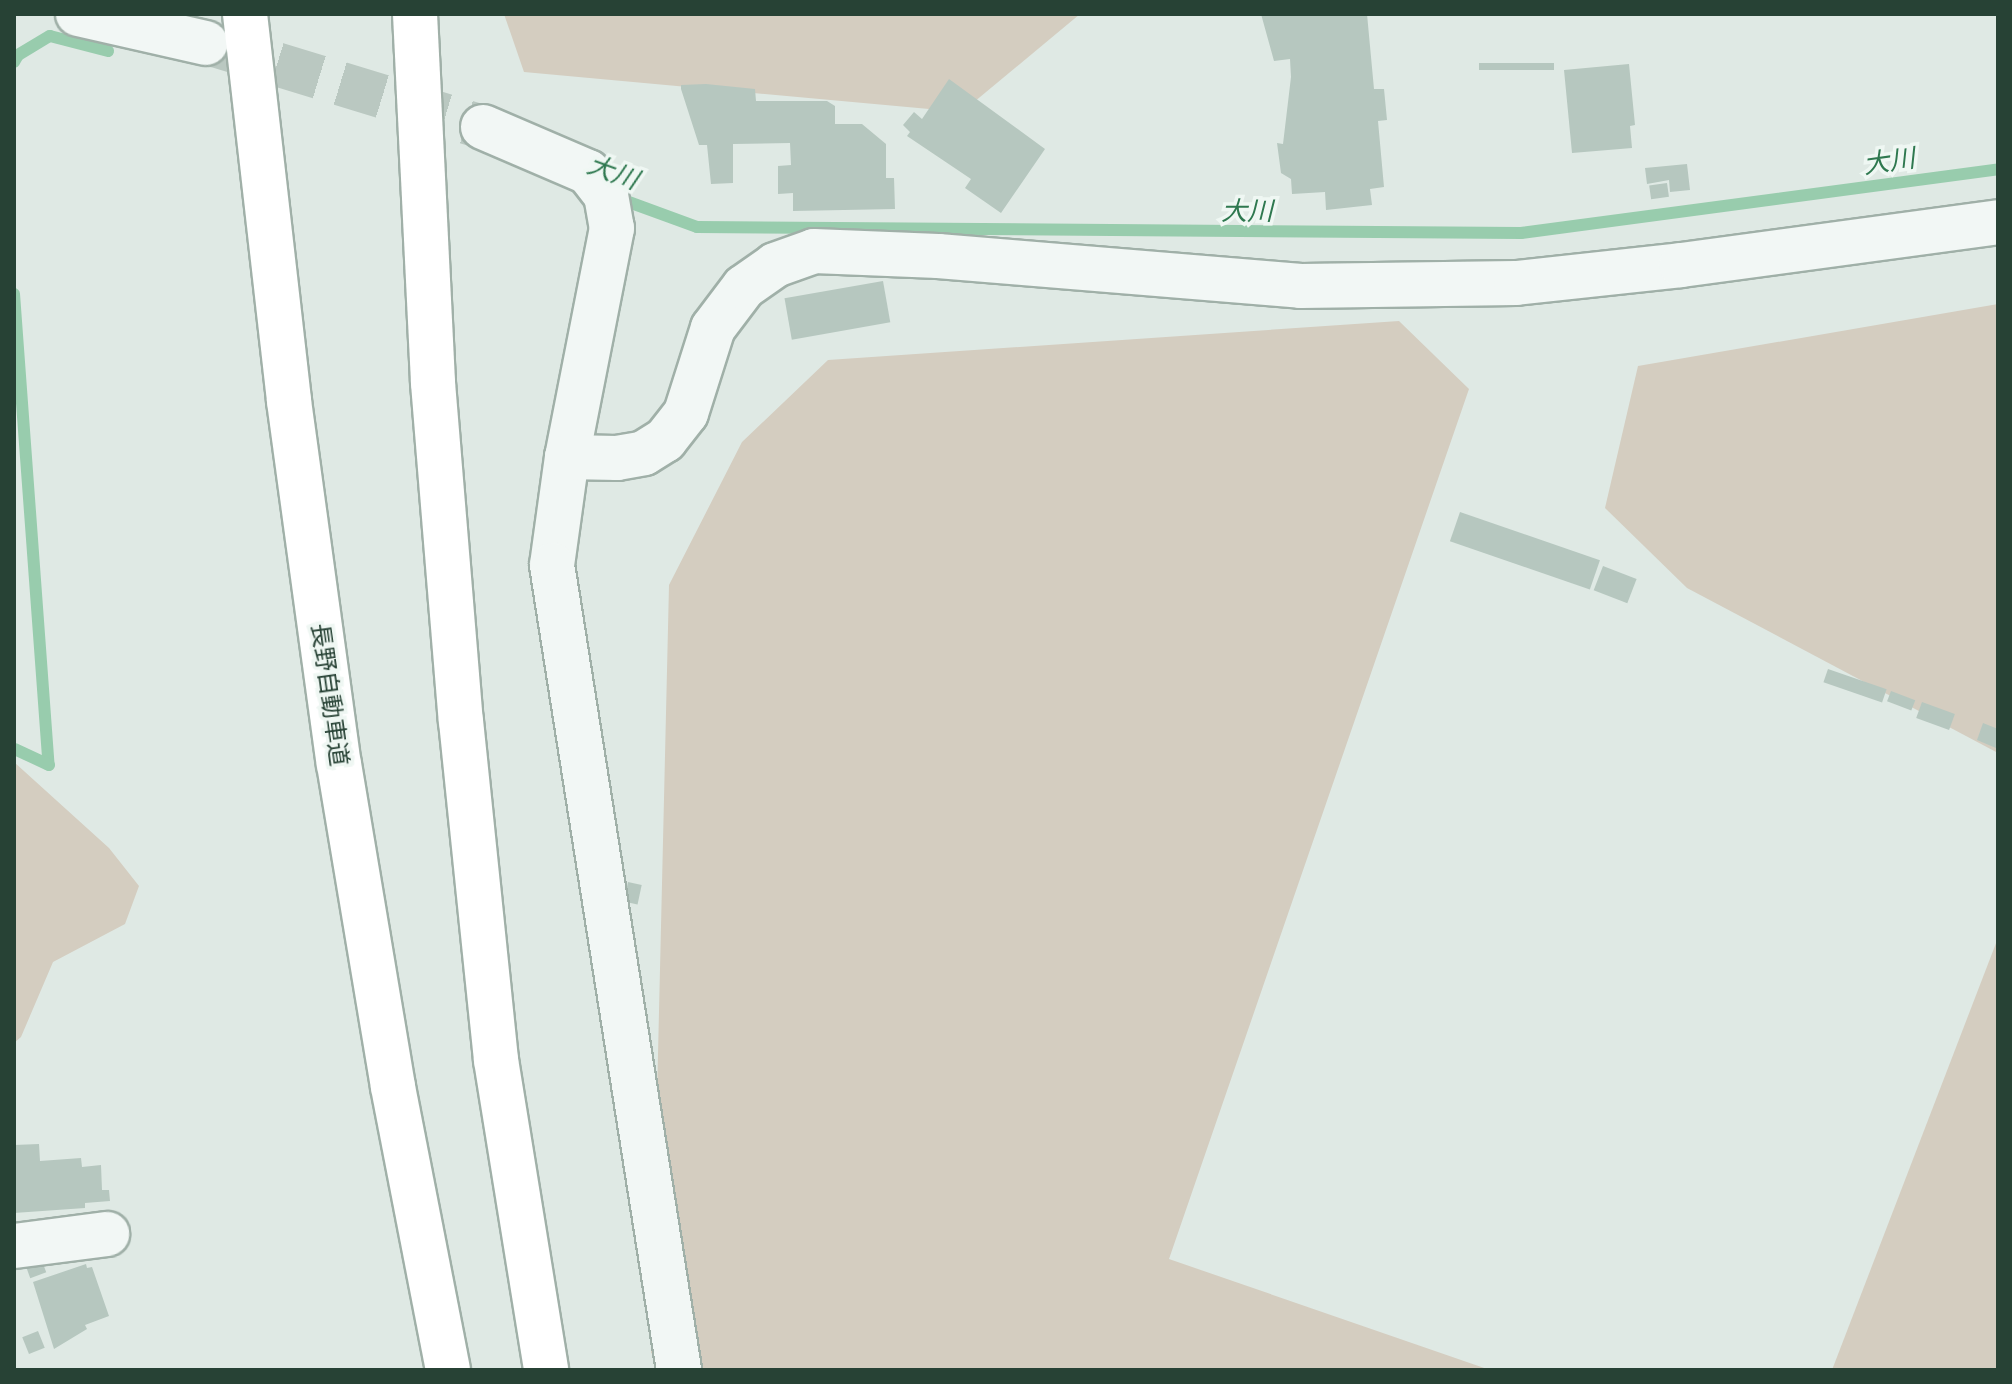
<!DOCTYPE html>
<meta charset="utf-8">
<style>
body{margin:0}
#map{position:relative;width:2012px;height:1384px;overflow:hidden;background:#dfe9e4;font-family:"IBM Plex Sans","Noto Sans JP",sans-serif}
div>[style]{position:absolute}
.green>*{inset:0;background:#d4cdc0}
.stream>*{height:12px;margin:-6px;padding:0 6px;transform-origin:6px;border-radius:6px;background:#98ccad}
.building>*{inset:0;background:#b6c7bf;transform-origin:0 0}
.minor-tunnel>*{height:44px;margin-top:-22px;transform-origin:0;background:repeating-linear-gradient(90deg,#bac8c1 0 44px,transparent 0 66px)}
.roads{filter:drop-shadow(2px 0 #a0b0a8) drop-shadow(-2px 0 #a0b0a8) drop-shadow(0 2px #a0b0a8) drop-shadow(0 -2px #a0b0a8)}
.minor>*{height:44px;margin:-22px;padding:0 22px;transform-origin:22px;border-radius:22px;background:#f2f7f5}
.highway>*{height:44px;margin:-22px;padding:0 22px;transform-origin:22px;border-radius:22px;background:#fff}
span{translate:-50% -50%;white-space:nowrap;text-align:center;line-height:1.15;-webkit-text-stroke:7px #eff7f3;paint-order:stroke}
.street-label{font-size:24px;color:#274235}
.water-label{font-size:26px;color:#2e784f;font-style:italic}
.frame{position:absolute;inset:0;border:16px solid #274235;pointer-events:none}
</style>
<div id="map">
<div class="green">
<i style="clip-path:polygon(504px 14px,1080px 14px,962px 112px,524px 72px)"></i>
<i style="clip-path:polygon(1998px 304px,1998px 753px,1687px 588px,1605px 508px,1638px 366px)"></i>
<i style="clip-path:polygon(1399px 321px,1469px 389px,1169px 1259px,1490px 1370px,677px 1370px,651px 1353px,669px 585px,742px 442px,828px 360px)"></i>
<i style="clip-path:polygon(14px 762px,109px 848px,139px 886px,125px 924px,53px 962px,21px 1037px,14px 1043px)"></i>
<i style="clip-path:polygon(1998px 938px,1998px 1370px,1832px 1370px)"></i>
</div>
<div class="stream">
<i style="left:14px;top:62px;width:8px;rotate:-60deg"></i>
<i style="left:18px;top:55px;width:37px;rotate:-31deg"></i>
<i style="left:50px;top:36px;width:60px;rotate:14.5deg"></i>
<i style="left:615px;top:197px;width:87px;rotate:20.1deg"></i>
<i style="left:697px;top:227px;width:824px;rotate:0.42deg"></i>
<i style="left:1521px;top:233px;width:481px;rotate:-7.6deg"></i>
<i style="left:14px;top:294px;width:472px;rotate:85.8deg"></i>
<i style="left:49px;top:765px;width:38px;rotate:-155deg"></i>
</div>
<div class="building">
<i style="clip-path:polygon(1261px 14px,1367px 14px,1374px 89px,1384px 89px,1387px 120px,1378px 121px,1384px 187px,1370px 189px,1372px 205px,1326px 210px,1325px 192px,1292px 194px,1291px 179px,1281px 173px,1277px 143px,1283px 144px,1291px 77px,1290px 59px,1274px 61px)"></i>
<i style="left:1554px;top:63px;width:7px;height:75px;rotate:90deg"></i>
<i style="clip-path:polygon(1629px 64px,1635px 125px,1630px 126px,1632px 148px,1572px 153px,1564px 70px)"></i>
<i style="clip-path:polygon(949px 79px,1045px 149px,1001px 213px,965px 188px,971px 179px,907px 136px,910px 132px,903px 125px,914px 112px,922px 119px)"></i>
<i style="clip-path:polygon(706px 84px,755px 89px,756px 101px,827px 101px,835px 106px,835px 124px,862px 124px,886px 144px,886px 178px,894px 178px,895px 209px,793px 211px,793px 193px,778px 194px,778px 166px,791px 165px,790px 143px,733px 144px,733px 183px,711px 184px,707px 145px,699px 145px,681px 89px,681px 85px)"></i>
<i style="clip-path:polygon(1687px 164px,1690px 190px,1670px 192px,1669px 180px,1647px 184px,1645px 168px)"></i>
<i style="left:1667px;top:183px;width:14px;height:18px;rotate:82deg"></i>
<i style="left:883px;top:281px;width:42px;height:100px;rotate:80deg"></i>
<i style="left:1460px;top:512px;width:148px;height:31px;rotate:19deg"></i>
<i style="left:1603px;top:566px;width:36px;height:26px;rotate:21deg"></i>
<i style="left:1828px;top:669px;width:62px;height:14px;rotate:19deg"></i>
<i style="left:1891px;top:691px;width:26px;height:11px;rotate:21deg"></i>
<i style="left:1922px;top:702px;width:35px;height:17px;rotate:20deg"></i>
<i style="clip-path:polygon(1983px 723px,1998px 729px,1996px 748px,1977px 740px)"></i>
<i style="left:628px;top:882px;width:14px;height:20px;rotate:12deg"></i>
<i style="clip-path:polygon(39px 1144px,40px 1161px,81px 1158px,82px 1167px,101px 1165px,102px 1190px,109px 1190px,110px 1201px,85px 1203px,85px 1208px,14px 1213px,14px 1145px)"></i>
<i style="left:37px;top:1247px;width:27px;height:17px;rotate:70deg"></i>
<i style="clip-path:polygon(86px 1264px,87px 1268px,92px 1267px,109px 1316px,85px 1325px,87px 1329px,54px 1349px,33px 1282px)"></i>
<i style="left:38px;top:1331px;width:18px;height:17px;rotate:68deg"></i>
</div>
<div class="minor-tunnel">
<i style="left:214px;top:45px;width:281px;rotate:17deg"></i>
</div>
<div class="roads">
<div class="minor">
<i style="left:78px;top:14px;width:131px;rotate:12.8deg"></i>
<i style="left:483px;top:127px;width:114px;rotate:23.2deg"></i>
<i style="left:588px;top:172px;width:29px;rotate:52deg"></i>
<i style="left:606px;top:195px;width:34px;rotate:80deg"></i>
<i style="left:612px;top:228px;width:233px;rotate:101.1deg"></i>
<i style="left:567px;top:457px;width:109px;rotate:97.9deg"></i>
<i style="left:552px;top:565px;width:815px;rotate:81.03deg"></i>
<i style="left:567px;top:457px;width:50px;rotate:1.1deg"></i>
<i style="left:617px;top:458px;width:27px;rotate:-10deg"></i>
<i style="left:644px;top:453px;width:25px;rotate:-32deg"></i>
<i style="left:665px;top:440px;width:34px;rotate:-52deg"></i>
<i style="left:686px;top:413px;width:89px;rotate:-72.4deg"></i>
<i style="left:713px;top:328px;width:51px;rotate:-52.9deg"></i>
<i style="left:744px;top:287px;width:38px;rotate:-35deg"></i>
<i style="left:775px;top:265px;width:41px;rotate:-19.7deg"></i>
<i style="left:814px;top:251px;width:124px;rotate:2.3deg"></i>
<i style="left:938px;top:256px;width:364px;rotate:4.7deg"></i>
<i style="left:1301px;top:286px;width:215px;rotate:-0.8deg"></i>
<i style="left:1516px;top:283px;width:166px;rotate:-6.2deg"></i>
<i style="left:1681px;top:265px;width:320px;rotate:-7.7deg"></i>
<i style="left:14px;top:1246px;width:94px;rotate:-7.4deg"></i>
</div>
<div class="highway">
<i style="left:245px;top:14px;width:389px;rotate:83.5deg"></i>
<i style="left:289px;top:401px;width:366px;rotate:82.2deg"></i>
<i style="left:339px;top:764px;width:327px;rotate:80.5deg"></i>
<i style="left:393px;top:1087px;width:288px;rotate:79deg"></i>
<i style="left:415px;top:14px;width:369px;rotate:87.2deg"></i>
<i style="left:433px;top:383px;width:339px;rotate:85.3deg"></i>
<i style="left:461px;top:721px;width:341px;rotate:84.1deg"></i>
<i style="left:496px;top:1060px;width:314px;rotate:80.8deg"></i>
</div>
</div>
<div class="street-label">
<span style="left:330px;top:695px;rotate:82deg">長野自動車道</span>
</div>
<div class="water-label">
<span style="left:1889px;top:161px;rotate:-8deg">大川</span>
<span style="left:613px;top:172px;rotate:20deg">大川</span>
<span style="left:1247px;top:211px">大川</span>
</div>
<div class="frame"></div>
</div>
